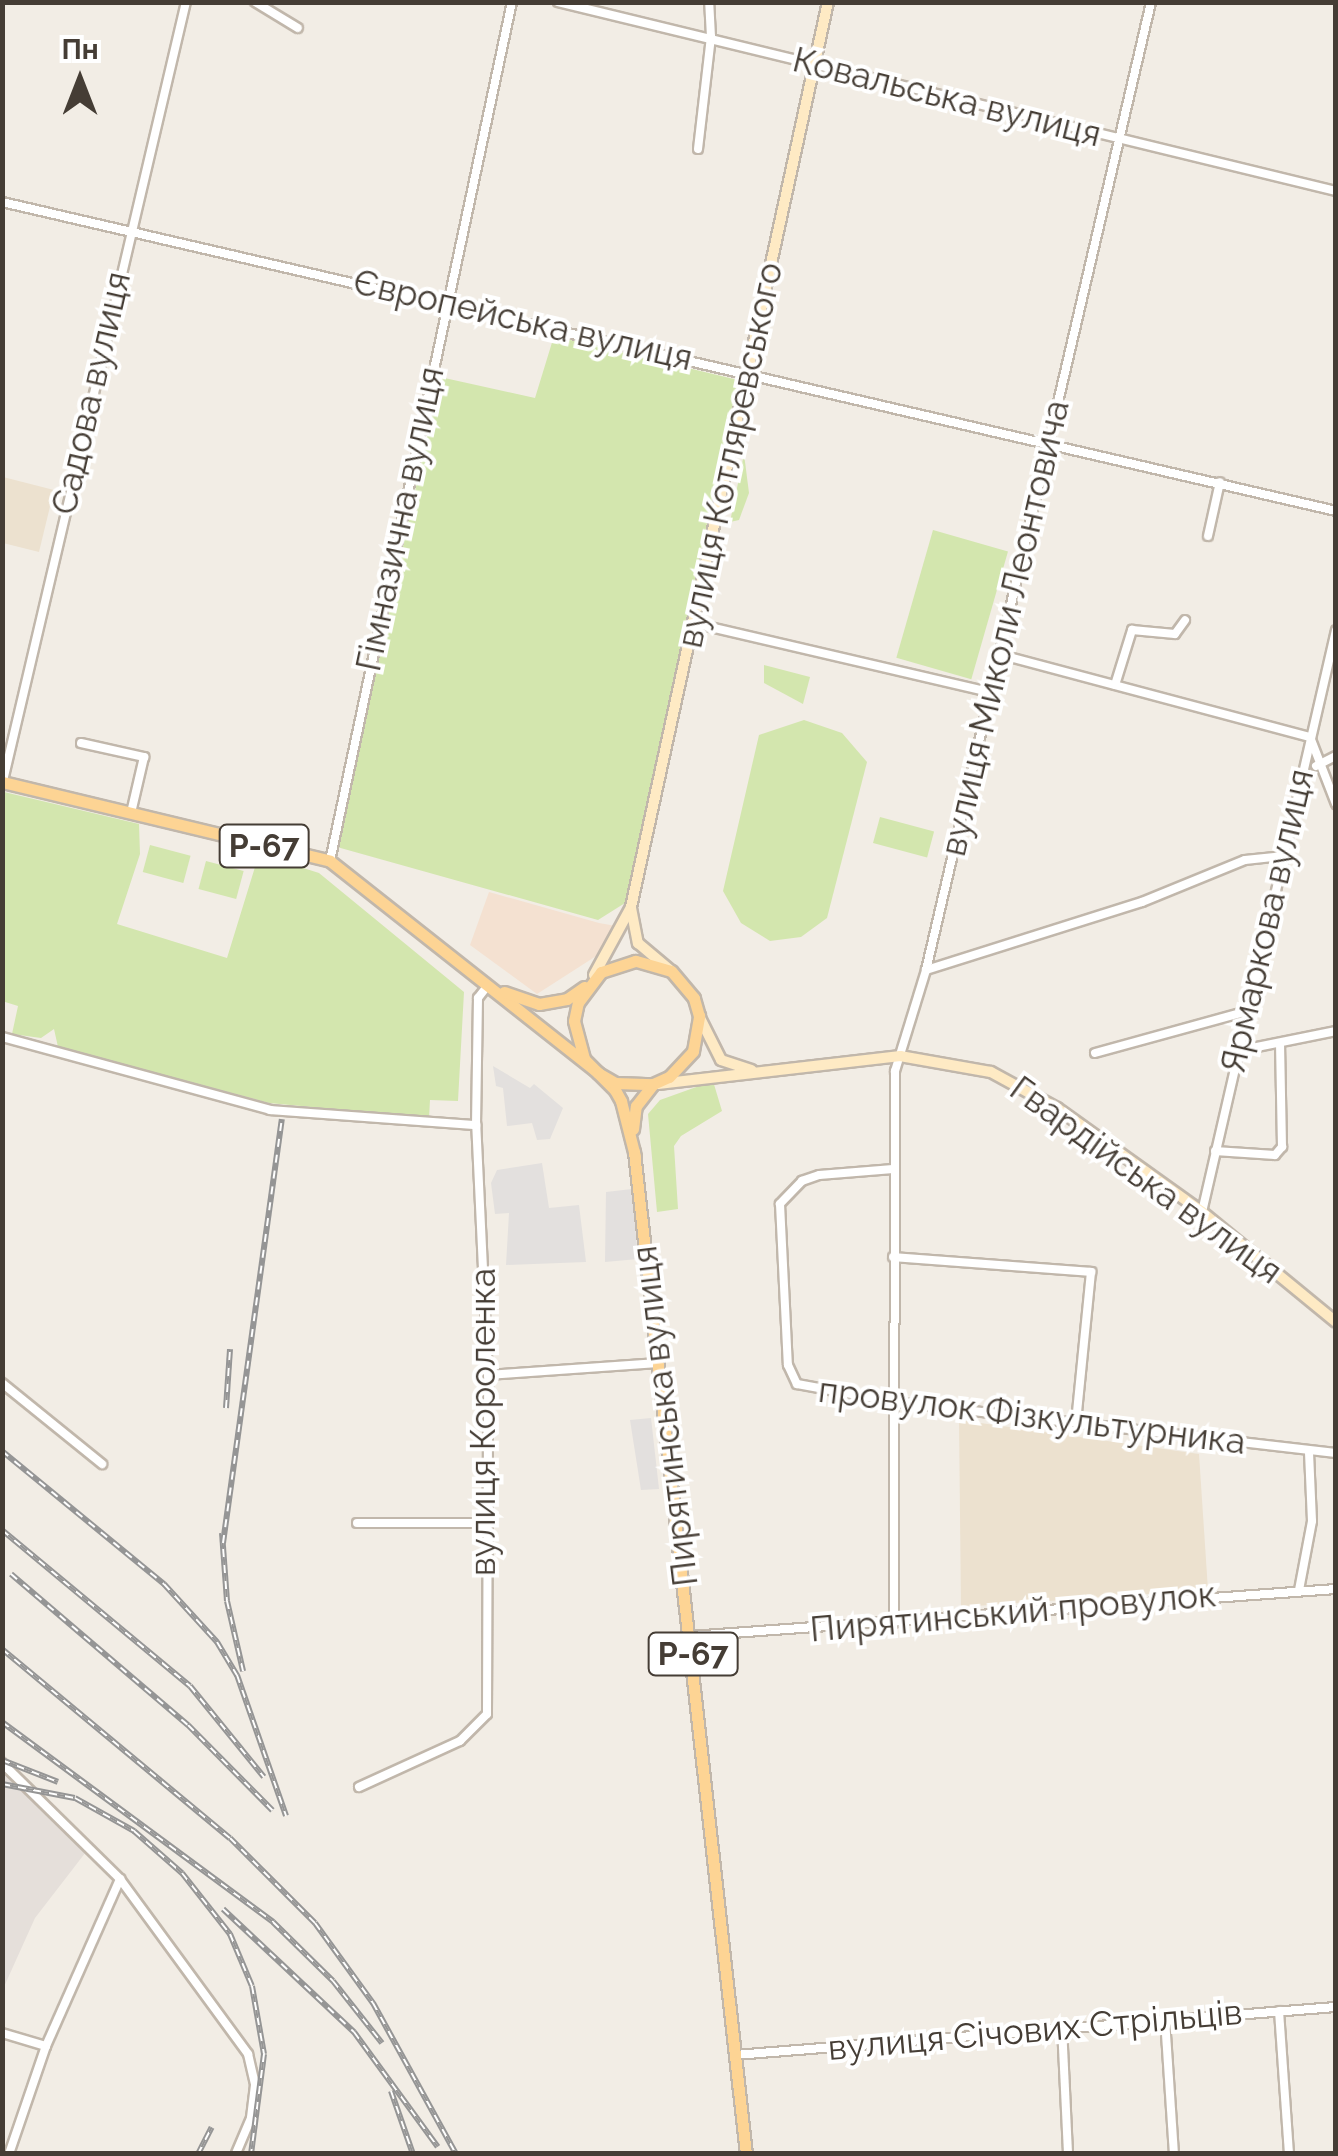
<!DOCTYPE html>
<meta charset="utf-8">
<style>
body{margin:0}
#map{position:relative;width:1338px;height:2156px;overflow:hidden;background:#f2ede5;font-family:Raleway,sans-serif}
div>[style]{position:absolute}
.commercial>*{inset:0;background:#f4e1d1}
.industrial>*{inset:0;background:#e5dfda}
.education>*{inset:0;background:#ece1cf}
.green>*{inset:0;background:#d3e6ae;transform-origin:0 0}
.parking>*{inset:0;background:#e3e0de}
.roads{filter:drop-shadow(2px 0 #c1b7ab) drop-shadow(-2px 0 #c1b7ab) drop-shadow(0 2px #c1b7ab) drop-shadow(0 -2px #c1b7ab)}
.minor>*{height:8px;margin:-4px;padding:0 4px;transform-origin:4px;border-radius:4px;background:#fff}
.secondary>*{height:10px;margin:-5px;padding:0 5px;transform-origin:5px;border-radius:5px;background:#feeac4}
.primary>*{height:11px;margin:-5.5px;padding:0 5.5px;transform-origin:5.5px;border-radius:5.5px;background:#fdd494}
.rail>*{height:6px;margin-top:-3px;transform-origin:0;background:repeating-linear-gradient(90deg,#fff 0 8px,#959595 0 16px);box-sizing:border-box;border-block:2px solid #959595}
span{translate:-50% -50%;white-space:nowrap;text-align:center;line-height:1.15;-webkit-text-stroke:8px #fff;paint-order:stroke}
.shield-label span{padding:2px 8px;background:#fff;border:2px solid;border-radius:8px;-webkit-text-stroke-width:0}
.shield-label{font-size:32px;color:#453d35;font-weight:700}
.street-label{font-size:35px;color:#453d35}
.frame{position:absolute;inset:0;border:5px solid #453d35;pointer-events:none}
.north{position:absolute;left:30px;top:30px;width:100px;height:100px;-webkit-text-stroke:8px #fff;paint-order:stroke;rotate:0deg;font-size:28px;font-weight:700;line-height:40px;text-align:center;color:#453d35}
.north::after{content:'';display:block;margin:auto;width:35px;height:45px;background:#453d35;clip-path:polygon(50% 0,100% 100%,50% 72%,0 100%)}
</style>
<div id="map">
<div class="commercial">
<i style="clip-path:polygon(489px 892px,599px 923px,616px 926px,604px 951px,537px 994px,470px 945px)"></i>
</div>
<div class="industrial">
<i style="clip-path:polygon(3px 1763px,89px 1848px,35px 1918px,3px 1989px)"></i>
</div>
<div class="education">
<i style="clip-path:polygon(3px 477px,54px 490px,39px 552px,3px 543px)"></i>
<i style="clip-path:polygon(959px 1420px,1199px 1454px,1208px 1590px,961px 1607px)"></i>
</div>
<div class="green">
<i style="clip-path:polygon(554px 336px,738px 380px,625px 903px,598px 920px,337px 847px,440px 377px,535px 398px)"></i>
<i style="clip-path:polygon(744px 454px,749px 493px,739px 520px,730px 522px)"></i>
<i style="left:933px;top:530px;width:78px;height:133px;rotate:16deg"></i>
<i style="clip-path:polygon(764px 665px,810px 677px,803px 704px,764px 683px)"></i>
<i style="clip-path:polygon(804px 720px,842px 733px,867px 762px,827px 918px,801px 937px,770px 941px,741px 923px,723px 891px,759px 735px)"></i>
<i style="clip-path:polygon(4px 792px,139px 824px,140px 854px,117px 924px,227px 958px,259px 854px,319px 873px,464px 992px,458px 1101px,430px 1100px,429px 1118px,269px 1103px,58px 1047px,54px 1029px,41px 1038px,12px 1034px,18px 1006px,2px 1001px)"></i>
<i style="left:880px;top:817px;width:56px;height:27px;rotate:15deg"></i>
<i style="left:150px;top:845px;width:42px;height:28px;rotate:15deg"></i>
<i style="left:206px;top:861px;width:39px;height:29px;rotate:15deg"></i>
<i style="clip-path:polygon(713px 1081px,722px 1111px,681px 1136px,674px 1146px,678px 1209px,657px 1212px,648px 1114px,660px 1100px)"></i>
</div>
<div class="parking">
<i style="clip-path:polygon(493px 1066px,530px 1088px,534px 1084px,563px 1108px,550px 1139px,537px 1140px,532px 1123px,507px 1126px,503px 1088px,496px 1086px)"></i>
<i style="clip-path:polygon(542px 1163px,549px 1208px,579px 1205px,586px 1262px,506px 1265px,509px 1213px,495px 1214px,491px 1183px,497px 1170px)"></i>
<i style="clip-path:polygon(632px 1189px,638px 1259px,605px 1262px,606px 1192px)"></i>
<i style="clip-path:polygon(651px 1418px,659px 1489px,641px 1490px,630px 1420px)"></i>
</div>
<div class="roads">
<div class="minor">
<i style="left:255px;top:2px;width:50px;rotate:31.2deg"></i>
<i style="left:558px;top:2px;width:801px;rotate:13.65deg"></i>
<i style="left:698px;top:149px;width:113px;rotate:-83.4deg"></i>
<i style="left:711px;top:37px;width:35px;rotate:-93deg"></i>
<i style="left:2px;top:202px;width:1369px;rotate:13.04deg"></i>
<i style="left:1208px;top:536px;width:55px;rotate:-77.5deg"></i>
<i style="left:693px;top:623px;width:304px;rotate:13.1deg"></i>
<i style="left:998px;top:654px;width:323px;rotate:14.9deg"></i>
<i style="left:1310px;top:737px;width:72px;rotate:68.8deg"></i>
<i style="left:1115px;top:685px;width:58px;rotate:-72.8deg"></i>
<i style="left:1132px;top:630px;width:43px;rotate:5.3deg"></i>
<i style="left:1175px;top:634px;width:17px;rotate:-54deg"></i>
<i style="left:81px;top:743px;width:65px;rotate:12.5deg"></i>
<i style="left:144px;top:757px;width:57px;rotate:103.1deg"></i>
<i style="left:1316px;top:766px;width:22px;rotate:-27deg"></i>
<i style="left:2px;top:785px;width:804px;rotate:-76.78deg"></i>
<i style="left:330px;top:861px;width:878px;rotate:-78.04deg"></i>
<i style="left:926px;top:970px;width:226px;rotate:-17.5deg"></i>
<i style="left:1142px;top:902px;width:111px;rotate:-22.2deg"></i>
<i style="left:1245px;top:860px;width:37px;rotate:-6deg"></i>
<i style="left:2px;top:1037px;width:278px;rotate:15.2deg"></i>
<i style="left:270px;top:1110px;width:207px;rotate:4.2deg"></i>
<i style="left:1237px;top:1051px;width:101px;rotate:-11.4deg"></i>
<i style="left:1095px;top:1053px;width:158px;rotate:-15.4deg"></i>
<i style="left:1215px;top:1151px;width:60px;rotate:3.8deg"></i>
<i style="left:1275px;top:1155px;width:11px;rotate:-49deg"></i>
<i style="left:1282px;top:1147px;width:101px;rotate:-91.1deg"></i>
<i style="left:893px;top:1169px;width:74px;rotate:175.4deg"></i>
<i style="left:819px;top:1175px;width:18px;rotate:161deg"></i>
<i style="left:802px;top:1181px;width:32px;rotate:134deg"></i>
<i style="left:780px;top:1204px;width:161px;rotate:87.2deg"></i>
<i style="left:788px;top:1365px;width:21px;rotate:65deg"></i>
<i style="left:797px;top:1384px;width:100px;rotate:10.4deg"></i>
<i style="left:895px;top:1402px;width:444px;rotate:6.6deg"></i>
<i style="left:1202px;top:1212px;width:597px;rotate:-77.03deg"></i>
<i style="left:893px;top:1257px;width:199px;rotate:4.3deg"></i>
<i style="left:1091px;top:1272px;width:151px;rotate:95.7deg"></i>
<i style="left:488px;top:1375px;width:170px;rotate:-4deg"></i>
<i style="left:2px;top:1383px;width:129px;rotate:39deg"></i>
<i style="left:357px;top:1523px;width:128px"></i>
<i style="left:1299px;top:1590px;width:70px;rotate:-79.3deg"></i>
<i style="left:1312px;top:1521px;width:69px;rotate:-92.5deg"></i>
<i style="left:894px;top:1623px;width:552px;rotate:-89.9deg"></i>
<i style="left:895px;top:1071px;width:106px;rotate:-72.9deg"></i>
<i style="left:926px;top:970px;width:994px;rotate:-76.91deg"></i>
<i style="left:691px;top:1636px;width:647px;rotate:-4.17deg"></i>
<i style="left:2px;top:1763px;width:165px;rotate:44.5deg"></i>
<i style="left:120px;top:1879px;width:217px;rotate:53.8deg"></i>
<i style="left:248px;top:2054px;width:32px;rotate:77deg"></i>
<i style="left:255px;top:2085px;width:33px;rotate:97deg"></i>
<i style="left:251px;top:2118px;width:39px;rotate:113deg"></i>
<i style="left:359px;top:1787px;width:111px;rotate:-24.5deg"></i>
<i style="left:460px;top:1741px;width:38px;rotate:-45deg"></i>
<i style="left:487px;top:1714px;width:339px;rotate:-89.8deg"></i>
<i style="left:488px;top:1375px;width:250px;rotate:-92.7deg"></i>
<i style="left:476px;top:1125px;width:127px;rotate:-89.1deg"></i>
<i style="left:478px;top:998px;width:16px;rotate:-52deg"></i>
<i style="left:1279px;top:2011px;width:143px;rotate:86deg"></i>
<i style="left:1165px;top:2019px;width:135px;rotate:86.2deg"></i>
<i style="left:1062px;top:2026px;width:128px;rotate:87.3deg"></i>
<i style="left:2px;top:2033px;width:46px;rotate:16.5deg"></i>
<i style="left:735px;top:2055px;width:603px;rotate:-4.57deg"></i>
<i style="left:9px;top:2154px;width:114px;rotate:-71.1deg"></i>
<i style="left:46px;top:2046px;width:183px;rotate:-66.1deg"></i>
</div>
<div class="secondary">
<i style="left:631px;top:908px;width:36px;rotate:79deg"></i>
<i style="left:638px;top:943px;width:42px;rotate:40.2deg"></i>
<i style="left:594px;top:975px;width:77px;rotate:-61.4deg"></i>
<i style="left:631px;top:907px;width:926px;rotate:-77.72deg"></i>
<i style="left:699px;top:1016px;width:49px;rotate:63.4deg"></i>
<i style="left:721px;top:1060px;width:32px;rotate:18deg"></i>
<i style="left:658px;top:1084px;width:244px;rotate:-6.6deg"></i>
<i style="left:900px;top:1056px;width:92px;rotate:10deg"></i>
<i style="left:991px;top:1072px;width:75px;rotate:28.6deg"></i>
<i style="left:1057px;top:1108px;width:178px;rotate:35.6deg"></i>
<i style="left:1202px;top:1212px;width:173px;rotate:39.4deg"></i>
</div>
<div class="primary">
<i style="left:2px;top:782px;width:337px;rotate:13.5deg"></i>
<i style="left:330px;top:861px;width:342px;rotate:38.3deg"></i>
<i style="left:598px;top:1073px;width:20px;rotate:30deg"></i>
<i style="left:615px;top:1083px;width:38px;rotate:2deg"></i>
<i style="left:653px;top:1084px;width:17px;rotate:-24deg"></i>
<i style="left:669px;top:1077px;width:35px;rotate:-47deg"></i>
<i style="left:693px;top:1051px;width:36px;rotate:-80deg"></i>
<i style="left:699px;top:1016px;width:19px;rotate:-106deg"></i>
<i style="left:694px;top:998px;width:35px;rotate:-130deg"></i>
<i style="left:671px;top:971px;width:37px;rotate:-164deg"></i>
<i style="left:635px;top:961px;width:36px;rotate:162deg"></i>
<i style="left:601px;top:972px;width:38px;rotate:127deg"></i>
<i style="left:578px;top:1002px;width:19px;rotate:102deg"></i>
<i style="left:574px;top:1021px;width:39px;rotate:75deg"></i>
<i style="left:584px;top:1059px;width:44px;rotate:45deg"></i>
<i style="left:615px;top:1090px;width:13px;rotate:61deg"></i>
<i style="left:621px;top:1101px;width:57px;rotate:75.7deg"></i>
<i style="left:504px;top:992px;width:37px;rotate:19deg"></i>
<i style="left:539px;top:1004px;width:28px;rotate:-10deg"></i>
<i style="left:567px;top:999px;width:21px;rotate:-35deg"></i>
<i style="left:633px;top:1129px;width:23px;rotate:-83deg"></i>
<i style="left:636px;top:1106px;width:28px;rotate:-52deg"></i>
<i style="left:634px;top:1152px;width:1008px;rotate:83.62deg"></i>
</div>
</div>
<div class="rail">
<i style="left:226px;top:1408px;width:59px;rotate:-86.1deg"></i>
<i style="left:2px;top:1451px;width:210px;rotate:39.4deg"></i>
<i style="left:164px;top:1584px;width:79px;rotate:47.6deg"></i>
<i style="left:217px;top:1642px;width:39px;rotate:59deg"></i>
<i style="left:237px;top:1675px;width:149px;rotate:70.8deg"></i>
<i style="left:2px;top:1530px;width:244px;rotate:39.7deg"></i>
<i style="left:190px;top:1686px;width:117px;rotate:50.9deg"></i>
<i style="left:222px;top:1533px;width:68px;rotate:85.8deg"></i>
<i style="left:227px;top:1601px;width:72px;rotate:77.1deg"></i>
<i style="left:223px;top:1543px;width:428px;rotate:-82.1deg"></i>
<i style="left:11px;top:1574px;width:233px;rotate:40.5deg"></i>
<i style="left:188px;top:1725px;width:120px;rotate:45.3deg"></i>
<i style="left:2px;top:1649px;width:296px;rotate:39.7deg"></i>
<i style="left:230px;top:1838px;width:120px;rotate:45deg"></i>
<i style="left:315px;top:1923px;width:99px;rotate:54.1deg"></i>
<i style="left:373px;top:2003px;width:172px;rotate:61.2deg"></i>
<i style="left:2px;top:1722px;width:337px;rotate:36.4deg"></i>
<i style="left:273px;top:1922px;width:84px;rotate:44.5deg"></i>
<i style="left:333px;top:1981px;width:79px;rotate:51.7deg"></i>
<i style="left:2px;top:1760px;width:60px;rotate:21.4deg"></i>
<i style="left:2px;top:1784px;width:74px;rotate:10.9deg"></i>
<i style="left:75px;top:1798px;width:68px;rotate:29.2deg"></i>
<i style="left:134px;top:1831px;width:64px;rotate:41.2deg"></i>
<i style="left:182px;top:1873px;width:78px;rotate:51.8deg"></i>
<i style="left:230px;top:1934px;width:56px;rotate:67.1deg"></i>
<i style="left:252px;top:1986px;width:69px;rotate:80deg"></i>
<i style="left:264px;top:2054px;width:101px;rotate:97.4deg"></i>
<i style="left:223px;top:1909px;width:180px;rotate:43.2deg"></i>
<i style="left:354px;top:2032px;width:142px;rotate:53.9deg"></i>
<i style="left:391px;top:2091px;width:67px;rotate:70.8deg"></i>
<i style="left:198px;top:2154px;width:30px;rotate:-63deg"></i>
</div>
<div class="shield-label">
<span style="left:264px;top:846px">Р-67</span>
<span style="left:693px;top:1654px">Р-67</span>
</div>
<div class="street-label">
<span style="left:947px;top:97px;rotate:14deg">Ковальська вулиця</span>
<span style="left:523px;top:320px;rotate:13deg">Європейська вулиця</span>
<span style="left:91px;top:393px;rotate:-77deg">Садова вулиця</span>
<span style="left:730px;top:455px;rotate:-78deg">вулиця Котляревського</span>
<span style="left:400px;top:519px;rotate:-78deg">Гімназична вулиця</span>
<span style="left:1005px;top:628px;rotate:-77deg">вулиця Миколи Леонтовича</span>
<span style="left:1267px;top:921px;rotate:-77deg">Ярмаркова вулиця</span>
<span style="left:1146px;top:1180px;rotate:36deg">Гвардійська вулиця</span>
<span style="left:665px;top:1416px;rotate:-97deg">Пирятинська вулиця</span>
<span style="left:1032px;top:1416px;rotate:7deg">провулок Фізкультурника</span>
<span style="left:483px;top:1422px;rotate:-90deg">вулиця Короленка</span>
<span style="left:1013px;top:1612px;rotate:-5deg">Пирятинський провулок</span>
<span style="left:1035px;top:2030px;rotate:-5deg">вулиця Січових Стрільців</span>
</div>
<div class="frame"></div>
<div class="north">Пн</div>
</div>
